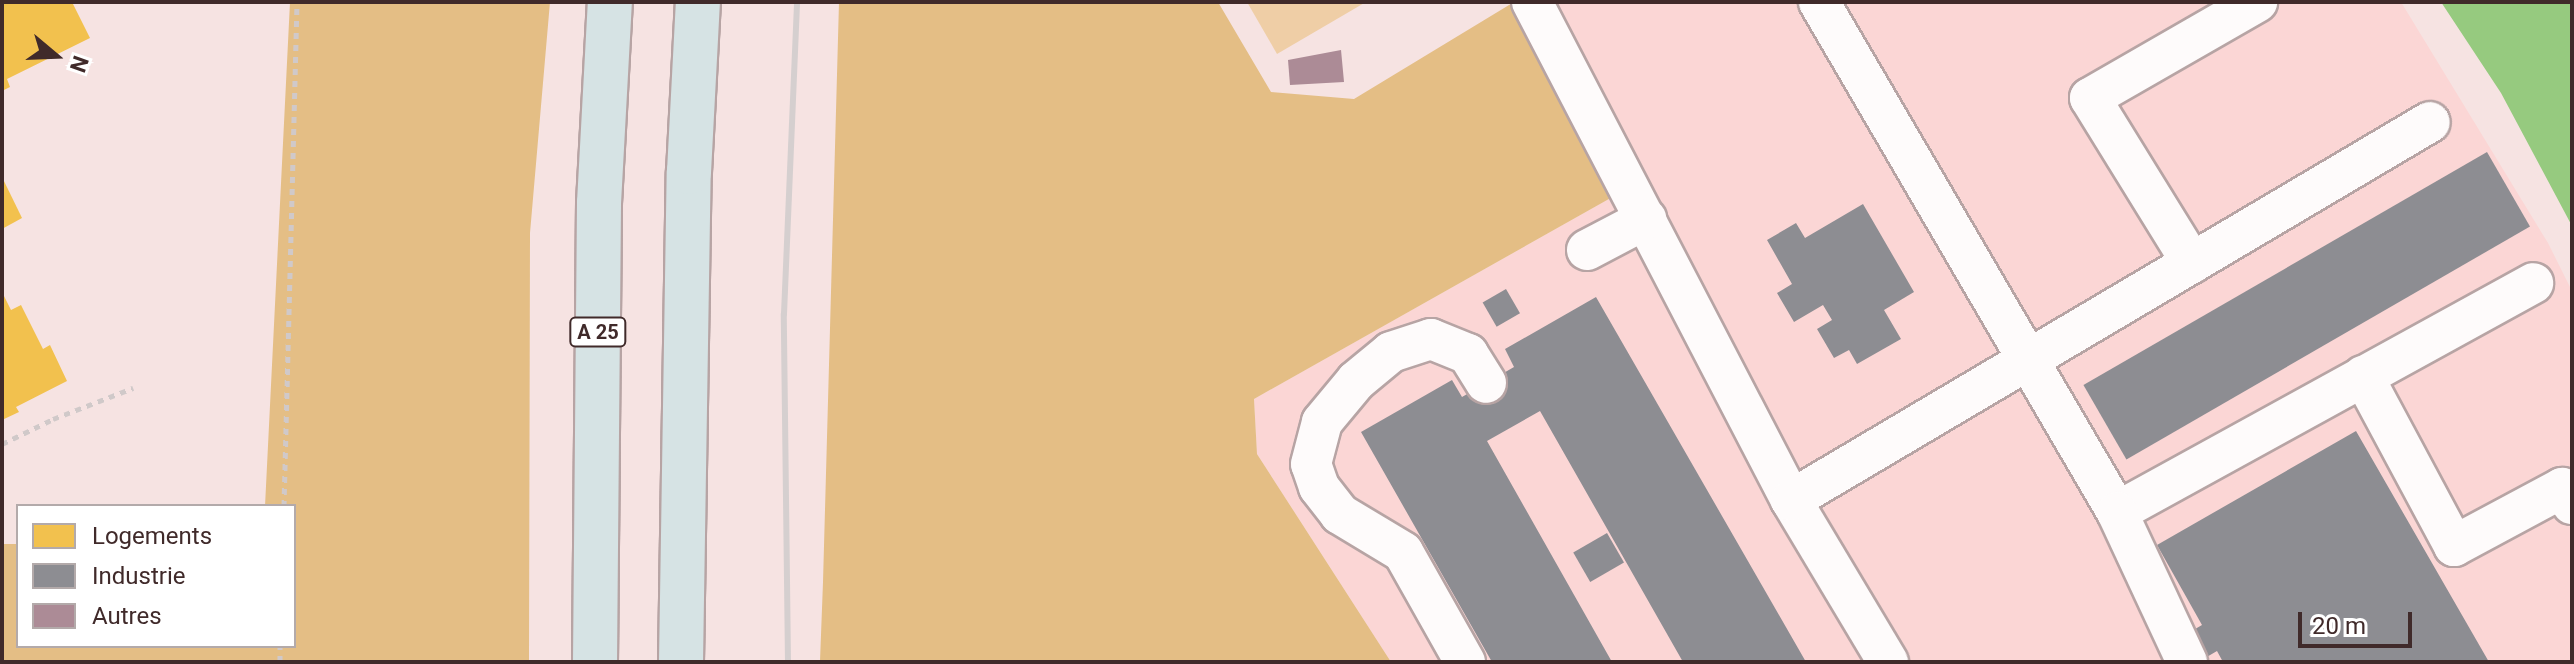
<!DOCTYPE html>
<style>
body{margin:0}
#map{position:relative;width:2574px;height:664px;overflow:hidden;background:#f6e3e2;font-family:Roboto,sans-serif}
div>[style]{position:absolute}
.built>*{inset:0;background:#fbd6d5}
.green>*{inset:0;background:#efcea6}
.forest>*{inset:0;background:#e4be85}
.water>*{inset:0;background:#96ca7f}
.homes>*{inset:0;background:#f2c14e}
.industry>*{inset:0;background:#8d8d92;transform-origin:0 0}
.building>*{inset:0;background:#ac8b96}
.path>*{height:5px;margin-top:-2.5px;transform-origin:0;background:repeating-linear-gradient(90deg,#d0c9c9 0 6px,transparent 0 12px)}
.roads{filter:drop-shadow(2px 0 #b7a4a4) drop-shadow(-2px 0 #b7a4a4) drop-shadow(0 2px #b7a4a4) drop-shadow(0 -2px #b7a4a4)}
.minor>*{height:40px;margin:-20px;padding:0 20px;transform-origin:20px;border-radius:20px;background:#fefbfb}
.highway>*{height:44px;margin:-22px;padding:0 22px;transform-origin:22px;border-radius:22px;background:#d6e3e4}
.rail>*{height:6px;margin:-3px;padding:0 3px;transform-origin:3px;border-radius:3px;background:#d5cfcf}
span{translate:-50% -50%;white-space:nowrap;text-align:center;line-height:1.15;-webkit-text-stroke:8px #fff;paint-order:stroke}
.shield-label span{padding:2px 6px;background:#fff;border:2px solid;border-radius:6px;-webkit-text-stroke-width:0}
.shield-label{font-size:20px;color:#402a2a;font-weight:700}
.frame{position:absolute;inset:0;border:4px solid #402a2a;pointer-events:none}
.legend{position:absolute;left:16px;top:504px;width:280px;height:144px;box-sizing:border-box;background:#fff;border:2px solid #b3aaaa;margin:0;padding:10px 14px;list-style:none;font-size:24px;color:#402a2a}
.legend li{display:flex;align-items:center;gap:16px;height:40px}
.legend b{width:40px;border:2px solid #b3aaaa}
.north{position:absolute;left:16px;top:16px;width:80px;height:80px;-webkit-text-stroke:6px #fff;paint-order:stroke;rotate:109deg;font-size:22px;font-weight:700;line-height:32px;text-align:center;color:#402a2a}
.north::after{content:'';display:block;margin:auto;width:28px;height:36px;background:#402a2a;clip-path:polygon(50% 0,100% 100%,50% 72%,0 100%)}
.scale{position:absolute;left:2298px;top:612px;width:114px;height:36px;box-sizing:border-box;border:4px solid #402a2a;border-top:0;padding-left:10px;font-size:24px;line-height:28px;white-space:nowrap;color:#402a2a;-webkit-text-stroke:6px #fff;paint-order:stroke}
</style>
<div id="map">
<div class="built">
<i style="clip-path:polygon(1516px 2px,2401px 2px,2548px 243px,2572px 291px,2572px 662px,1391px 662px,1257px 454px,1254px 399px,1616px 195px)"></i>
</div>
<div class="green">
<i style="clip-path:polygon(1247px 2px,1366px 2px,1277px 54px)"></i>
</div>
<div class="forest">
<i style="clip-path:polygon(290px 2px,550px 2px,530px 233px,529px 662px,2px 662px,2px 544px,18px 544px,18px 646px,294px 646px,294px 506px,265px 506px)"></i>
<i style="clip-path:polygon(839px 2px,1218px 2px,1271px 92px,1354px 99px,1514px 2px,1616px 195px,1254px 399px,1257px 454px,1391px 662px,816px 662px,820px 661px,823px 582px)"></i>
</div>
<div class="water">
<i style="clip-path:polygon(2441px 2px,2572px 2px,2572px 226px,2501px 93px)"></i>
</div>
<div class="homes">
<i style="clip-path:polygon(2px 2px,72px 2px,90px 38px,7px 79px,10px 87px,2px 91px)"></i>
<i style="clip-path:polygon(2px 177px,22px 218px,2px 229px)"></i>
<i style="clip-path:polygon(2px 292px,11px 310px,21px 305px,43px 349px,50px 345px,67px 381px,16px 407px,19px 412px,2px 420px)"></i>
</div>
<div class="industry">
<i style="left:2487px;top:152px;width:86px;height:466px;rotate:60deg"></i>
<i style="clip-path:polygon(1863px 204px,1914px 292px,1884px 310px,1901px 339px,1857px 364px,1849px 350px,1834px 358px,1817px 329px,1832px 320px,1823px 305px,1794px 322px,1777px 293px,1792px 284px,1767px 240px,1796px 223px,1805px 238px)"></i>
<i style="left:1506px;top:289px;width:28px;height:27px;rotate:60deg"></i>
<i style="clip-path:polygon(1596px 297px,1806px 662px,1683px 662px,1540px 411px,1487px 441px,1612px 662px,1492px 662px,1361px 432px,1452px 380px,1462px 397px,1514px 367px,1505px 349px)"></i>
<i style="clip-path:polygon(2356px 431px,2489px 662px,2223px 662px,2217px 651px,2205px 658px,2190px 632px,2202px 625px,2157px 545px)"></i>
<i style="left:1607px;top:533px;width:34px;height:39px;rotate:60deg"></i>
</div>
<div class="building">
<i style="clip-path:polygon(1341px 50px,1344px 82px,1290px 85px,1288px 60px)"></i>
</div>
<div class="path">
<i style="left:2px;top:444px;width:57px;rotate:-26.1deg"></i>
<i style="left:53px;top:419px;width:86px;rotate:-21.2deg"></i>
<i style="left:284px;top:506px;width:504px;rotate:-88.52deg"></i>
<i style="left:280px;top:662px;width:16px;rotate:-90deg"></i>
</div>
<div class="roads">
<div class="minor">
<i style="left:1532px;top:2px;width:561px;rotate:62.52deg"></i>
<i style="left:1791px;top:500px;width:189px;rotate:59.1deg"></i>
<i style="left:1819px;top:2px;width:591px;rotate:59.7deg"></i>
<i style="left:2117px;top:512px;width:475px;rotate:-28.8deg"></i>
<i style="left:1587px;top:250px;width:67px;rotate:-27.7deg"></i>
<i style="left:2192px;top:263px;width:194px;rotate:-121.7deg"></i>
<i style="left:2090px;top:98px;width:193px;rotate:-29.9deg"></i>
<i style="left:2363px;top:376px;width:193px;rotate:61.8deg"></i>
<i style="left:2454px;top:546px;width:123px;rotate:-28.2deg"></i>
<i style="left:2562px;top:488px;width:19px;rotate:58deg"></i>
<i style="left:1791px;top:500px;width:742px;rotate:-30.61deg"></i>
<i style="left:2117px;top:512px;width:166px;rotate:65deg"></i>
<i style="left:1465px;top:662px;width:126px;rotate:-119.4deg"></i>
<i style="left:1403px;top:552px;width:74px;rotate:-148.9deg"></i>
<i style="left:1340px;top:514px;width:34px;rotate:-128deg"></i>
<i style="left:1319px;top:487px;width:24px;rotate:-109deg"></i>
<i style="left:1311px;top:464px;width:43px;rotate:-75.3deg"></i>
<i style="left:1322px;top:422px;width:53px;rotate:-50.3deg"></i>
<i style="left:1356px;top:381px;width:45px;rotate:-39.6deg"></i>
<i style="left:1391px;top:352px;width:42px;rotate:-18deg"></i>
<i style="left:1431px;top:339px;width:40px;rotate:22deg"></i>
<i style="left:1468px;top:354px;width:34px;rotate:58deg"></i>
</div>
<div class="highway">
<i style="left:595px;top:662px;width:459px;rotate:-89.5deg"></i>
<i style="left:599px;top:203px;width:201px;rotate:-86.9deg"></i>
<i style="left:681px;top:662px;width:490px;rotate:-89.1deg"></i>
<i style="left:689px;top:172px;width:170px;rotate:-87deg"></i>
</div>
</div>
<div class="rail">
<i style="left:788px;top:662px;width:348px;rotate:-90.7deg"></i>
<i style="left:784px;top:314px;width:312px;rotate:-87.6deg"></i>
</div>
<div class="shield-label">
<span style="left:598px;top:332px">A 25</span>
</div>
<div class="frame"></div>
<ul class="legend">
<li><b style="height:22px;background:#f2c14e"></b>Logements</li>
<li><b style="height:22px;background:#8d8d92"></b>Industrie</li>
<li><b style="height:22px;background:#ac8b96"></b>Autres</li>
</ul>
<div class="north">N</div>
<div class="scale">20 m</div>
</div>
